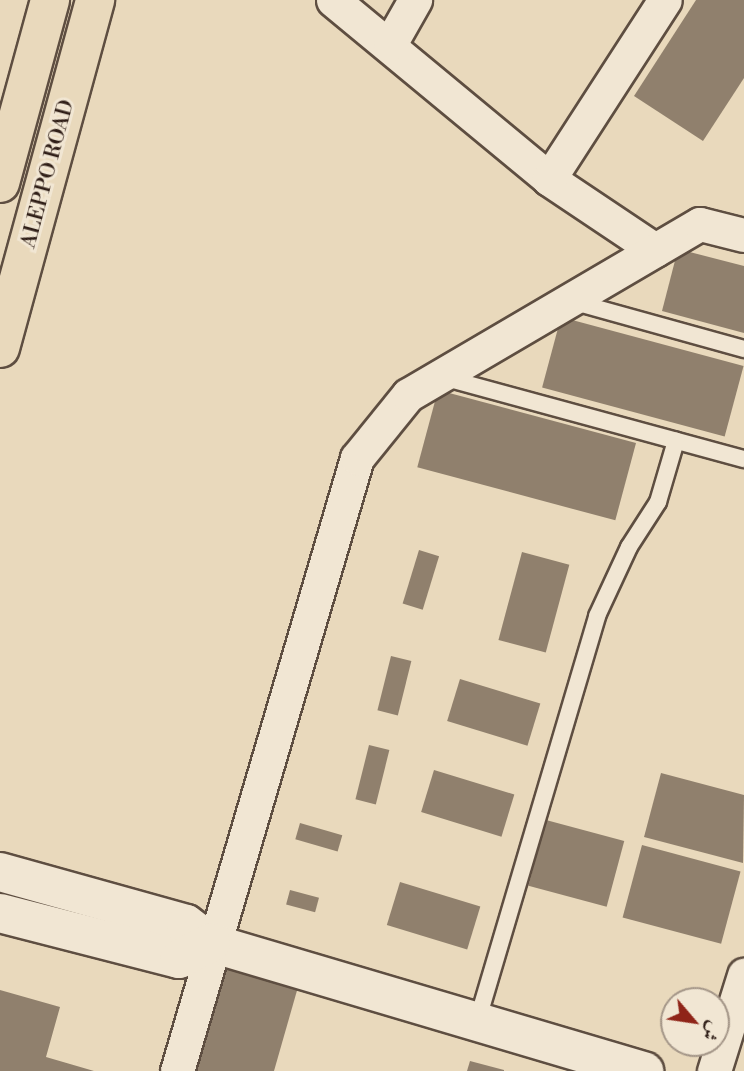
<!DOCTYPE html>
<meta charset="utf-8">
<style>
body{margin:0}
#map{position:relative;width:744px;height:1071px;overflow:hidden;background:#e9d9bc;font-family:"Libre Bodoni",Amiri,serif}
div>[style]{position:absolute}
.building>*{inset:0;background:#90806d;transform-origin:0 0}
.roads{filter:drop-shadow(2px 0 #5e4e41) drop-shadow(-2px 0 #5e4e41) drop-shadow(0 2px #5e4e41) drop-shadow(0 -2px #5e4e41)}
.service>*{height:16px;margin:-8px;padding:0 8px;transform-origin:8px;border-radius:8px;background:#f1e6d3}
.minor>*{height:33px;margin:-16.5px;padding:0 16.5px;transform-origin:16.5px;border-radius:16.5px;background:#f1e6d3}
.tertiary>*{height:38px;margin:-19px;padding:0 19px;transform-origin:19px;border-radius:19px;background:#f1e6d3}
.primary>*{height:38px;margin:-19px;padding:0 19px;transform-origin:19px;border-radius:19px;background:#e9d9bc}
span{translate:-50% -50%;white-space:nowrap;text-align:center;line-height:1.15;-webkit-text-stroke:6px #f1e6d3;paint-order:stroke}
.street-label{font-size:21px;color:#301f18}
.north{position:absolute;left:660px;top:987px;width:70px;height:70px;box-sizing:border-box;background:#f1e6d3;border:2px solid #a49688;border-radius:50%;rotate:119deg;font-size:19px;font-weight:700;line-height:28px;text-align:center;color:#301f18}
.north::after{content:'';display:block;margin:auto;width:24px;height:32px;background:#8f2418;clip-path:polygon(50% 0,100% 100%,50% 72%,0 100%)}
</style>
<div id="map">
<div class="building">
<i style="clip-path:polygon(696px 0,744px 0,744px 78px,703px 141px,634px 96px)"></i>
<i style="clip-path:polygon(678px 249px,744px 266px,744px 333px,662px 311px)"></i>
<i style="left:561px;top:317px;width:189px;height:73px;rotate:15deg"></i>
<i style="left:438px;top:390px;width:205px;height:80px;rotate:15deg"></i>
<i style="left:419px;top:550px;width:21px;height:56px;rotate:17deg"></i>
<i style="left:522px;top:552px;width:49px;height:91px;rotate:15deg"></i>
<i style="left:391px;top:656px;width:21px;height:56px;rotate:14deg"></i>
<i style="left:460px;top:679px;width:84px;height:44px;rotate:17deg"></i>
<i style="left:369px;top:745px;width:21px;height:56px;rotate:14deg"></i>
<i style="left:434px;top:770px;width:84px;height:44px;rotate:17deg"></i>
<i style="clip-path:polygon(661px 773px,744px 795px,743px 863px,644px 837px)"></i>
<i style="left:546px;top:820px;width:81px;height:68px;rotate:15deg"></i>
<i style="left:300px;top:823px;width:44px;height:17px;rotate:16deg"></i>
<i style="left:642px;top:845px;width:102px;height:75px;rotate:15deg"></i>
<i style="left:400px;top:882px;width:84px;height:45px;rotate:17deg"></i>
<i style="left:290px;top:890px;width:30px;height:15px;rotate:15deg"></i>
<i style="clip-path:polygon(222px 965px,298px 987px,274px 1071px,192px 1071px)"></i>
<i style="clip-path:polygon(0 990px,60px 1007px,46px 1057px,94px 1071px,0 1071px)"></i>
<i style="clip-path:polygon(470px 1061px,504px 1070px,504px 1071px,467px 1071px)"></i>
</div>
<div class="roads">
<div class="service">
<i style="left:571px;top:301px;width:180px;rotate:15.5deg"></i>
<i style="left:442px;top:377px;width:313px;rotate:15.2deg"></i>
<i style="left:477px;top:1022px;width:423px;rotate:-73.5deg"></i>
<i style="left:597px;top:616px;width:76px;rotate:-65.1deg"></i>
<i style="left:629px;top:547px;width:54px;rotate:-57.2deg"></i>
<i style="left:658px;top:502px;width:64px;rotate:-73.6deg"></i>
</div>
<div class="minor">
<i style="left:333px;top:0;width:281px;rotate:39.6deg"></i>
<i style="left:390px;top:44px;width:51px;rotate:-60.4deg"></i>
<i style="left:655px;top:250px;width:128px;rotate:-146.2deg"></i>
<i style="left:549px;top:179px;width:213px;rotate:-57.1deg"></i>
<i style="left:177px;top:1071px;width:639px;rotate:-73.64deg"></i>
<i style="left:357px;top:458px;width:81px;rotate:-51deg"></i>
<i style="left:408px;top:395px;width:338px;rotate:-30.4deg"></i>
<i style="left:700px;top:224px;width:45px;rotate:14deg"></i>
<i style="left:714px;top:1071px;width:101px;rotate:-72.6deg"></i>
</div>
<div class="tertiary">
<i style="left:0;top:872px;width:193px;rotate:15.6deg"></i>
<i style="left:186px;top:924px;width:31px;rotate:37deg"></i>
<i style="left:211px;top:943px;width:452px;rotate:16.5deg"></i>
<i style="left:0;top:913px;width:185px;rotate:14.4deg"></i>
<i style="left:179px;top:959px;width:36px;rotate:-27deg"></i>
</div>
<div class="primary">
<i style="left:0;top:183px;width:190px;rotate:-74.7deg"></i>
<i style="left:0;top:348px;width:361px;rotate:-74.7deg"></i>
</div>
</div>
<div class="street-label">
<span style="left:48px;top:174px;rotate:-75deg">ALEPPO ROAD</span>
</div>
<div class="north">ش</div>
</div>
